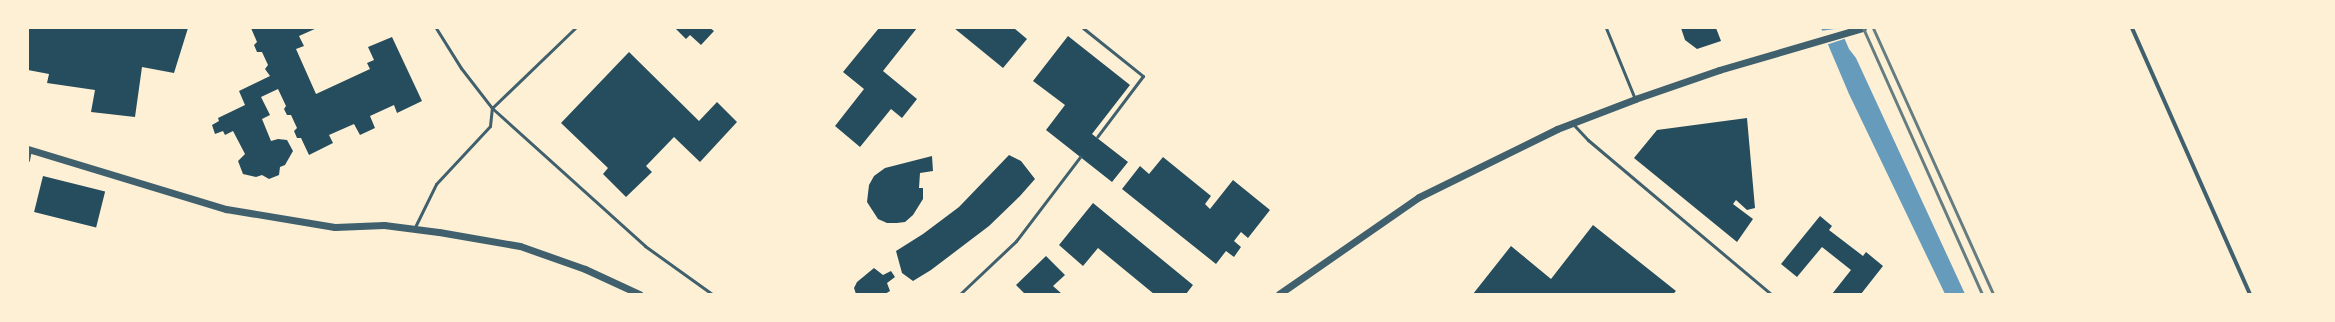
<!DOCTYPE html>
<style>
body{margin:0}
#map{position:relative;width:2335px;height:322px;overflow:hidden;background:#fdf0d5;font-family:Figtree,sans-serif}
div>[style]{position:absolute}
.water>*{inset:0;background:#669bbc}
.pier>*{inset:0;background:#fdf0d5}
.building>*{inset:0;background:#264d5e;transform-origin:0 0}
.service>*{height:3px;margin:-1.5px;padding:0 1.5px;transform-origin:1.5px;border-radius:1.5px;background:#3f606c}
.minor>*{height:4px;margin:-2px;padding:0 2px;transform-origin:2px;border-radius:2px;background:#3f606c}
.tertiary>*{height:7px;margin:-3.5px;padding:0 3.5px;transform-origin:3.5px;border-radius:3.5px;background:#3f606c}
.rail>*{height:3px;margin:-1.5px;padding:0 1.5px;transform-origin:1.5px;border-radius:1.5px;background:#657d81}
span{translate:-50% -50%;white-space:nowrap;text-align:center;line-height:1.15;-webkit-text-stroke:4px #fdf0d5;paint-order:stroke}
.frame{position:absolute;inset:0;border:29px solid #fdf0d5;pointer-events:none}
</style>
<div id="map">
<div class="water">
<i style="clip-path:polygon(1821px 28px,1840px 28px,1849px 49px,1856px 58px,1965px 294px,1945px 294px,1849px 94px)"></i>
</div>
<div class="pier">
<i style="clip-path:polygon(1842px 28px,1847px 38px,1826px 45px,1820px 31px)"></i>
</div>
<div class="building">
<i style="clip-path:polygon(28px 28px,188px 28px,174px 73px,142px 67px,135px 117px,91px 112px,95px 90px,47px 83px,49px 74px,28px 70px)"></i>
<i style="clip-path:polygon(251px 28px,317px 28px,299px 36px,304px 46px,296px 49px,316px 94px,370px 69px,367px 63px,374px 60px,368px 47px,392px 37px,422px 101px,397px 113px,394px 105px,370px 116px,375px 128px,360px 135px,354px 124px,329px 135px,333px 143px,309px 155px,301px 138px,297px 138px,294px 131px,297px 128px,291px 115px,287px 115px,284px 109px,286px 106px,278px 89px,261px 97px,270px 115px,262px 119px,271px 141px,278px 139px,287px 140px,293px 151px,285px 165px,280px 167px,279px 175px,269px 179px,262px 175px,256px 177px,243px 174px,238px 161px,245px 154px,233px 131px,225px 135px,223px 131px,215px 134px,212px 125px,219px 121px,218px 118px,245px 105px,239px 91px,270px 76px,265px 69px,268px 65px,262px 52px,257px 52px,254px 45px,257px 42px)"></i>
<i style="clip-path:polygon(675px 28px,710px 28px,714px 31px,701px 45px,690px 35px,686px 39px)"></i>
<i style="clip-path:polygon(879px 28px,917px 28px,883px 71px,917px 99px,902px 118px,891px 109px,860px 147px,835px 126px,864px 89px,843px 72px)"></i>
<i style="clip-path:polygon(954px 28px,1014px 28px,1027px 39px,1003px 68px)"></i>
<i style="clip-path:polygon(1681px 28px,1716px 28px,1721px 41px,1697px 49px,1685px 40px)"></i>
<i style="clip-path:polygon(1068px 36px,1130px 85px,1092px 134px,1128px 162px,1112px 182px,1046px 130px,1065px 105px,1033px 81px)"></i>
<i style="clip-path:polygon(629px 52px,699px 121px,717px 102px,737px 122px,700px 162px,674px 137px,646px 166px,652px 172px,626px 197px,603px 174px,608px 168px,561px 123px)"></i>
<i style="clip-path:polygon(1747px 118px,1755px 208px,1747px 210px,1736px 200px,1733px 204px,1753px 219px,1737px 242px,1634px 158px,1657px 130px)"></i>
<i style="clip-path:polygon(1009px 155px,1021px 161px,1035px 179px,1020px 196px,989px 226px,931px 270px,913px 281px,902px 273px,896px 251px,923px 234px,959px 207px)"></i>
<i style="clip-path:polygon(932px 156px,933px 171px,920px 173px,919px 188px,923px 188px,923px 199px,913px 215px,905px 222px,897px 223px,887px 223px,878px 219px,867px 202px,869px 185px,874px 176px,885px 168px)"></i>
<i style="clip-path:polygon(1163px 157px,1211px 196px,1205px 204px,1210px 209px,1233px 180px,1270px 210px,1248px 238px,1241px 232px,1234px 241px,1241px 247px,1234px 257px,1226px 251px,1216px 264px,1122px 189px,1140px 166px,1149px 174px)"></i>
<i style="left:43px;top:176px;width:64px;height:37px;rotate:14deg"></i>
<i style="clip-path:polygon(1093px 203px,1193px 285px,1186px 294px,1154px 294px,1098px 248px,1083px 266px,1059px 245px)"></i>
<i style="clip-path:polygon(1820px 216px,1832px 226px,1829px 230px,1863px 256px,1866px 252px,1883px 266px,1861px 294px,1832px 294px,1851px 270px,1822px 247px,1797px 277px,1781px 264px)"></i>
<i style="clip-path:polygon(1593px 225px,1676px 291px,1673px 294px,1473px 294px,1511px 246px,1551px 279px)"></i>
<i style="clip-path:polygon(1046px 256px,1065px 275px,1053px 286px,1062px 294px,1025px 294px,1016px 285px)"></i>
<i style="clip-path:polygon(874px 268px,883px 275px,891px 271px,895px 277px,887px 283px,890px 291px,885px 294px,856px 294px,854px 288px,857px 282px)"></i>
</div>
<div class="service">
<i style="left:436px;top:28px;width:47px;rotate:58deg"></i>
<i style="left:461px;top:68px;width:51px;rotate:52.2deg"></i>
<i style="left:492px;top:108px;width:206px;rotate:42deg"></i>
<i style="left:645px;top:246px;width:82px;rotate:35.6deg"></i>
<i style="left:1083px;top:28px;width:77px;rotate:38.7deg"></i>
<i style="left:1143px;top:76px;width:76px;rotate:127deg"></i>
<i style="left:1606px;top:28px;width:77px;rotate:67.8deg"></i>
<i style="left:1573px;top:124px;width:22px;rotate:47deg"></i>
<i style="left:1588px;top:140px;width:239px;rotate:40.1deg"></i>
<i style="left:28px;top:160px;width:10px;rotate:-79deg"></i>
<i style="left:414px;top:229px;width:50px;rotate:-63.9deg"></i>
<i style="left:436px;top:184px;width:79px;rotate:-47deg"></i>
<i style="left:490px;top:126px;width:18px;rotate:-84deg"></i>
<i style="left:492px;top:108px;width:115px;rotate:-43.9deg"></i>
<i style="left:960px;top:294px;width:77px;rotate:-43.4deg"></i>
<i style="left:1016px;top:241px;width:106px;rotate:-52.7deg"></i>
</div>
<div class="minor">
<i style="left:2132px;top:28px;width:291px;rotate:66.1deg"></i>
</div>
<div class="tertiary">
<i style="left:28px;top:149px;width:207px;rotate:16.9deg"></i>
<i style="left:226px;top:209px;width:110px;rotate:9.4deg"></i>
<i style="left:335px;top:227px;width:49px;rotate:-2.3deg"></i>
<i style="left:384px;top:225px;width:55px;rotate:7.3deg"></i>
<i style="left:439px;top:232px;width:82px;rotate:9.8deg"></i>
<i style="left:520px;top:246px;width:69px;rotate:19.5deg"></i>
<i style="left:585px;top:269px;width:60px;rotate:24.8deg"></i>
<i style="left:1279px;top:294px;width:170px;rotate:-34.7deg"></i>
<i style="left:1419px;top:197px;width:154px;rotate:-26.2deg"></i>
<i style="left:1557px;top:129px;width:84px;rotate:-21deg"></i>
<i style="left:1635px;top:99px;width:89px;rotate:-19deg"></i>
<i style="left:1719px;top:70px;width:150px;rotate:-16.3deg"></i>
</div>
<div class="rail">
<i style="left:1863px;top:28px;width:291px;rotate:65.9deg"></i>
<i style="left:1873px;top:28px;width:292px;rotate:65.7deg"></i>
</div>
<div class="frame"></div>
</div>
